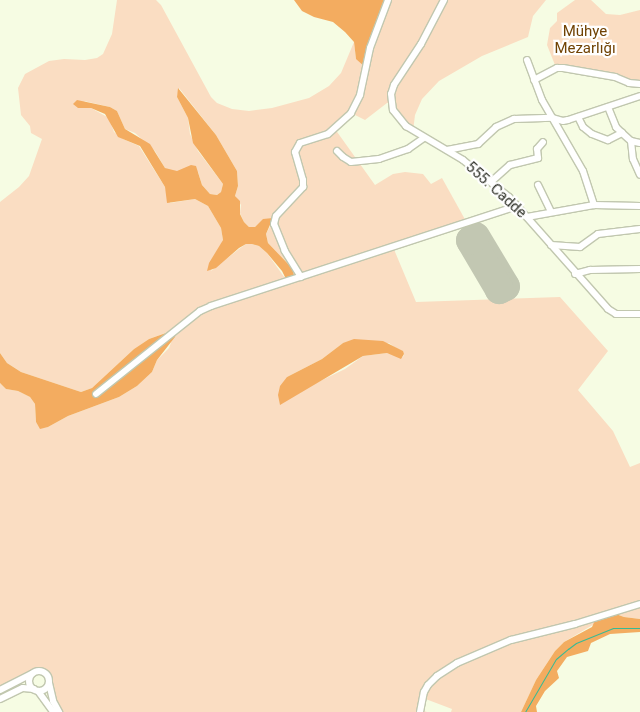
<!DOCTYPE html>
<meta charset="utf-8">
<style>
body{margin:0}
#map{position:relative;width:640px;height:712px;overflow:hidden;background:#f6fce3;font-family:Roboto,sans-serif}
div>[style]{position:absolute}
.green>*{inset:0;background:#faddc2}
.forest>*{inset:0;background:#f3ac60}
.stream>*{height:1px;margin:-0.5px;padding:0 0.5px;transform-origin:0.5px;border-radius:0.5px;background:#37ba95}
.runway>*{height:29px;margin:-14.5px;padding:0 14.5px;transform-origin:14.5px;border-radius:14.5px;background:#c2c7b2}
.roads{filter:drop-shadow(1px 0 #c1c7af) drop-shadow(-1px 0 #c1c7af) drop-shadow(0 1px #c1c7af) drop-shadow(0 -1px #c1c7af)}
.minor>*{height:6px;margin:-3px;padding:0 3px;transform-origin:3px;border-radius:3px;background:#fff}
.minor>.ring{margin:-3px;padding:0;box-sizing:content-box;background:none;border:6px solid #fff;border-radius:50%}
span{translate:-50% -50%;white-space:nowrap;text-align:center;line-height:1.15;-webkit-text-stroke:4.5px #fff;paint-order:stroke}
.park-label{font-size:15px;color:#704304}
.street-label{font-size:15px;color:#2d2f26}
</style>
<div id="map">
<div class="green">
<i style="clip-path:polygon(evenodd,117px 0,156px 0,161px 5px,211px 97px,217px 103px,232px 109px,249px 111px,272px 108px,309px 98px,329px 86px,341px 73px,354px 42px,356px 59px,388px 0,546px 0,533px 16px,528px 37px,482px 56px,439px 81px,422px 99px,415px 115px,413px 131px,391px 103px,387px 103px,365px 120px,351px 113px,335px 129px,375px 185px,393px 174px,405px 172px,423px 174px,431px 184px,442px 178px,467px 223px,393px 247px,416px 302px,560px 297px,608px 351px,578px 390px,613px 431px,630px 467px,640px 463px,640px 619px,624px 617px,613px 613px,564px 642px,555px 651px,536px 680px,521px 712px,451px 712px,452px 709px,423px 698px,420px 710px,427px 712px,59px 712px,50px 690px,46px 670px,35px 669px,0 686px,0 383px,6px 389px,18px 391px,30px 397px,35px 404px,36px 422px,40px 428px,48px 427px,68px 416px,119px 397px,137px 386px,152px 372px,157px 360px,169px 348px,176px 329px,149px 339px,134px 349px,92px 388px,81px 392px,21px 372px,7px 363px,0 353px,0 202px,19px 187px,29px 176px,42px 139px,31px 133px,30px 126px,21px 115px,18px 88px,25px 74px,49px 61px,64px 59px,85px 60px,97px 58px,103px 54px,112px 34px,117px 0,179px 88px,216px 135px,237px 171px,238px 186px,235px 196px,241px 205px,240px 213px,244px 222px,249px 227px,255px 227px,264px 219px,273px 221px,266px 234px,268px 243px,292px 268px,287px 281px,267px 253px,259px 246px,252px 244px,246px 244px,239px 249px,211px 271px,223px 240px,221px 228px,208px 206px,195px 199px,170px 203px,165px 187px,139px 146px,123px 139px,114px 132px,109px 118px,91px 108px,84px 101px,110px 107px,117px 111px,125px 129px,135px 133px,155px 151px,165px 168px,171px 171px,198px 172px,202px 185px,210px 194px,217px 195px,221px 192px,223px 184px,198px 151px,190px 134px,188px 118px,177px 97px,179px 88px,117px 0,343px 343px,389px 343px,404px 354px,403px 357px,387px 353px,363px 356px,345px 369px,314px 384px,287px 377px,322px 359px,343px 343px)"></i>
<i style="clip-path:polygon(575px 0,591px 0,606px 14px,620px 15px,640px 10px,640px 84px,557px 68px,555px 65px,547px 45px,550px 28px,557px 21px,557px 13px)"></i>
</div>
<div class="forest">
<i style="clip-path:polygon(294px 0,388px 0,365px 67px,356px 59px,354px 42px,345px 32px,333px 22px,314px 17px,302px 11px)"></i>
<i style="clip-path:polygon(178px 88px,216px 135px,237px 171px,238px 186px,235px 196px,240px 201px,240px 214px,244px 222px,249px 227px,255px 227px,263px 219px,273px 218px,266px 234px,268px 243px,292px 268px,295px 279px,287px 281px,282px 271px,267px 253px,259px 246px,252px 244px,246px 244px,239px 248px,216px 268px,207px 271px,209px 263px,223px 240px,221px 228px,208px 206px,195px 199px,167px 203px,165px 187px,140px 146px,118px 137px,105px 114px,91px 108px,78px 108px,73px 104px,77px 100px,110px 107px,117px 111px,125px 129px,150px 144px,165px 168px,177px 171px,191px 165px,196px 166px,202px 185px,210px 194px,217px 195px,221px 192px,223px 184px,193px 143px,188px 118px,177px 97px)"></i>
<i style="clip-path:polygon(177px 329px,175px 337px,157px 360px,152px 372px,137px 386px,119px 397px,68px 416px,48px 427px,40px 429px,36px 422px,35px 404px,30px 397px,18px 391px,6px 389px,0 383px,0 353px,7px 363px,21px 372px,81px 392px,92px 388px,134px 349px,149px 339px)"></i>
<i style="clip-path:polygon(354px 339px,383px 341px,403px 351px,404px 354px,401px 359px,387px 353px,363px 356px,280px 405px,278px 395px,280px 386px,287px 377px,322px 359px,343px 343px)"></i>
<i style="clip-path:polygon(613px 613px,624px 617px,640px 619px,640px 632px,610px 634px,591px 643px,588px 651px,567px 657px,557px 671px,559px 678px,545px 691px,536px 706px,537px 712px,521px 712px,536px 680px,555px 651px,564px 642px,592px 627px,596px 618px)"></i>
</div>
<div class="stream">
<i style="left:525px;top:712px;width:61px;rotate:-59.7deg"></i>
<i style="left:556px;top:659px;width:16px;rotate:-40deg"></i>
<i style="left:568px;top:649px;width:10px;rotate:-37deg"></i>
<i style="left:576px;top:643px;width:40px;rotate:-22deg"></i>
<i style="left:613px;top:628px;width:27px"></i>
</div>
<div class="runway">
<i style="left:475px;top:236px;width:58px;rotate:59deg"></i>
<i style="left:505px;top:286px;width:7px;rotate:153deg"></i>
<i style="left:499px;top:289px;width:57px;rotate:-120.6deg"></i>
<i style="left:470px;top:240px;width:6px;rotate:-39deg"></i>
</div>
<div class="roads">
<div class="minor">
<i style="left:444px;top:0;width:50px;rotate:117.6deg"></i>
<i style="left:421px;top:44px;width:49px;rotate:123.4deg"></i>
<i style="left:394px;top:85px;width:9px;rotate:108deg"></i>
<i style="left:391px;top:94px;width:16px;rotate:83deg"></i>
<i style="left:393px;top:110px;width:21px;rotate:51deg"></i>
<i style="left:406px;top:126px;width:66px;rotate:30.8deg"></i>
<i style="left:463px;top:160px;width:59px;rotate:38.8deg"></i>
<i style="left:509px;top:197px;width:149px;rotate:48.5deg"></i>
<i style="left:608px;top:309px;width:9px;rotate:32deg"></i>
<i style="left:616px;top:314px;width:24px"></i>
<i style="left:527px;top:60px;width:43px;rotate:69.4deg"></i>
<i style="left:542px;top:100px;width:82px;rotate:60deg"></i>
<i style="left:583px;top:171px;width:36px;rotate:72deg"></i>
<i style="left:534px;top:80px;width:26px;rotate:-28deg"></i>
<i style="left:557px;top:68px;width:6px"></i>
<i style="left:563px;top:68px;width:53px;rotate:9.8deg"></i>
<i style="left:615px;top:77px;width:15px;rotate:23deg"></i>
<i style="left:629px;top:83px;width:11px;rotate:5deg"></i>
<i style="left:608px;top:107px;width:22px;rotate:68deg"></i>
<i style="left:616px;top:127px;width:8px;rotate:45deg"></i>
<i style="left:578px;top:117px;width:11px;rotate:63deg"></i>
<i style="left:583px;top:127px;width:11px;rotate:38deg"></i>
<i style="left:592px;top:134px;width:17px;rotate:21deg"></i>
<i style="left:608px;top:140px;width:16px;rotate:-27deg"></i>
<i style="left:622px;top:133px;width:12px;rotate:42deg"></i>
<i style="left:631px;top:141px;width:9px;rotate:13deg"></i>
<i style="left:631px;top:141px;width:18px;rotate:84deg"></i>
<i style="left:633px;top:159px;width:17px;rotate:66deg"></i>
<i style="left:447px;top:150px;width:32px;rotate:-11deg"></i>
<i style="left:478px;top:144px;width:25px;rotate:-43deg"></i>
<i style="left:496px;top:127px;width:20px;rotate:-24deg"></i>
<i style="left:514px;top:119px;width:38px;rotate:-2deg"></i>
<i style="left:552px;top:118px;width:11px;rotate:15deg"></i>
<i style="left:563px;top:121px;width:5px;rotate:-11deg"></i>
<i style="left:568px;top:120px;width:76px;rotate:-18.4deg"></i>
<i style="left:337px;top:151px;width:8px;rotate:45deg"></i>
<i style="left:343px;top:157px;width:9px;rotate:32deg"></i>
<i style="left:351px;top:162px;width:28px;rotate:-6deg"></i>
<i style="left:379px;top:159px;width:31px;rotate:-19deg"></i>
<i style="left:408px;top:149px;width:19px;rotate:-35deg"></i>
<i style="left:492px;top:181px;width:24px;rotate:-42deg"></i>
<i style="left:510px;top:165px;width:29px;rotate:-14deg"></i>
<i style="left:538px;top:158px;width:9px;rotate:-96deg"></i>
<i style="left:537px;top:149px;width:9px;rotate:-49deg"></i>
<i style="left:538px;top:185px;width:30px;rotate:64deg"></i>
<i style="left:527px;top:217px;width:68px;rotate:-10.2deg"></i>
<i style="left:594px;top:205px;width:46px;rotate:1.2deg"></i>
<i style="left:551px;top:245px;width:29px;rotate:4deg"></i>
<i style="left:580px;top:247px;width:22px;rotate:-36deg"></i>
<i style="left:598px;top:234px;width:42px;rotate:-6.8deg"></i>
<i style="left:575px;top:274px;width:16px;rotate:-15deg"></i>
<i style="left:590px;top:270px;width:50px;rotate:-1.1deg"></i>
<i style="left:301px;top:277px;width:31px;rotate:-122deg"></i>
<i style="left:285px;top:251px;width:29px;rotate:-112deg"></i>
<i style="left:274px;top:224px;width:8px;rotate:-76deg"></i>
<i style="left:276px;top:216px;width:40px;rotate:-47deg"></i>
<i style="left:303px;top:187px;width:7px;rotate:-90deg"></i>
<i style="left:303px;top:180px;width:29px;rotate:-106deg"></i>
<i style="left:295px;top:152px;width:10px;rotate:-61deg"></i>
<i style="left:300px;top:143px;width:29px;rotate:-18deg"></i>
<i style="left:328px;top:134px;width:31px;rotate:-42deg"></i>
<i style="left:351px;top:113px;width:20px;rotate:-63deg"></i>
<i style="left:360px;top:95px;width:48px;rotate:-78deg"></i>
<i style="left:370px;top:48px;width:51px;rotate:-69.4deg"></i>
<i style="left:96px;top:394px;width:133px;rotate:-38.6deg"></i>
<i style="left:200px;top:311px;width:12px;rotate:-24deg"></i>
<i style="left:211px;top:306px;width:322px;rotate:-18.1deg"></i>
<i class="ring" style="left:29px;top:671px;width:14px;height:14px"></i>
<i style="left:49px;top:683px;width:18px;rotate:77deg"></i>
<i style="left:53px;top:701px;width:13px;rotate:61deg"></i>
<i style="left:0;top:690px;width:36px;rotate:-27deg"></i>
<i style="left:38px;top:691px;width:26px;rotate:54deg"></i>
<i style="left:0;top:699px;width:25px;rotate:-26deg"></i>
<i style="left:23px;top:688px;width:11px;rotate:5deg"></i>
<i style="left:420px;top:712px;width:20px;rotate:-79deg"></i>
<i style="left:424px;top:692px;width:8px;rotate:-60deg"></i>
<i style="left:428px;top:685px;width:13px;rotate:-45deg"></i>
<i style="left:437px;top:676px;width:24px;rotate:-33deg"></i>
<i style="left:457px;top:663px;width:59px;rotate:-23.1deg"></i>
<i style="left:511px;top:640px;width:66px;rotate:-14deg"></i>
<i style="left:575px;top:624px;width:68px;rotate:-17.1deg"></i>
</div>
</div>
<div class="park-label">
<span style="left:585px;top:40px">Mühye<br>Mezarlığı</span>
</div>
<div class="street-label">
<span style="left:496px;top:190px;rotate:42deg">555. Cadde</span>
</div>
</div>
